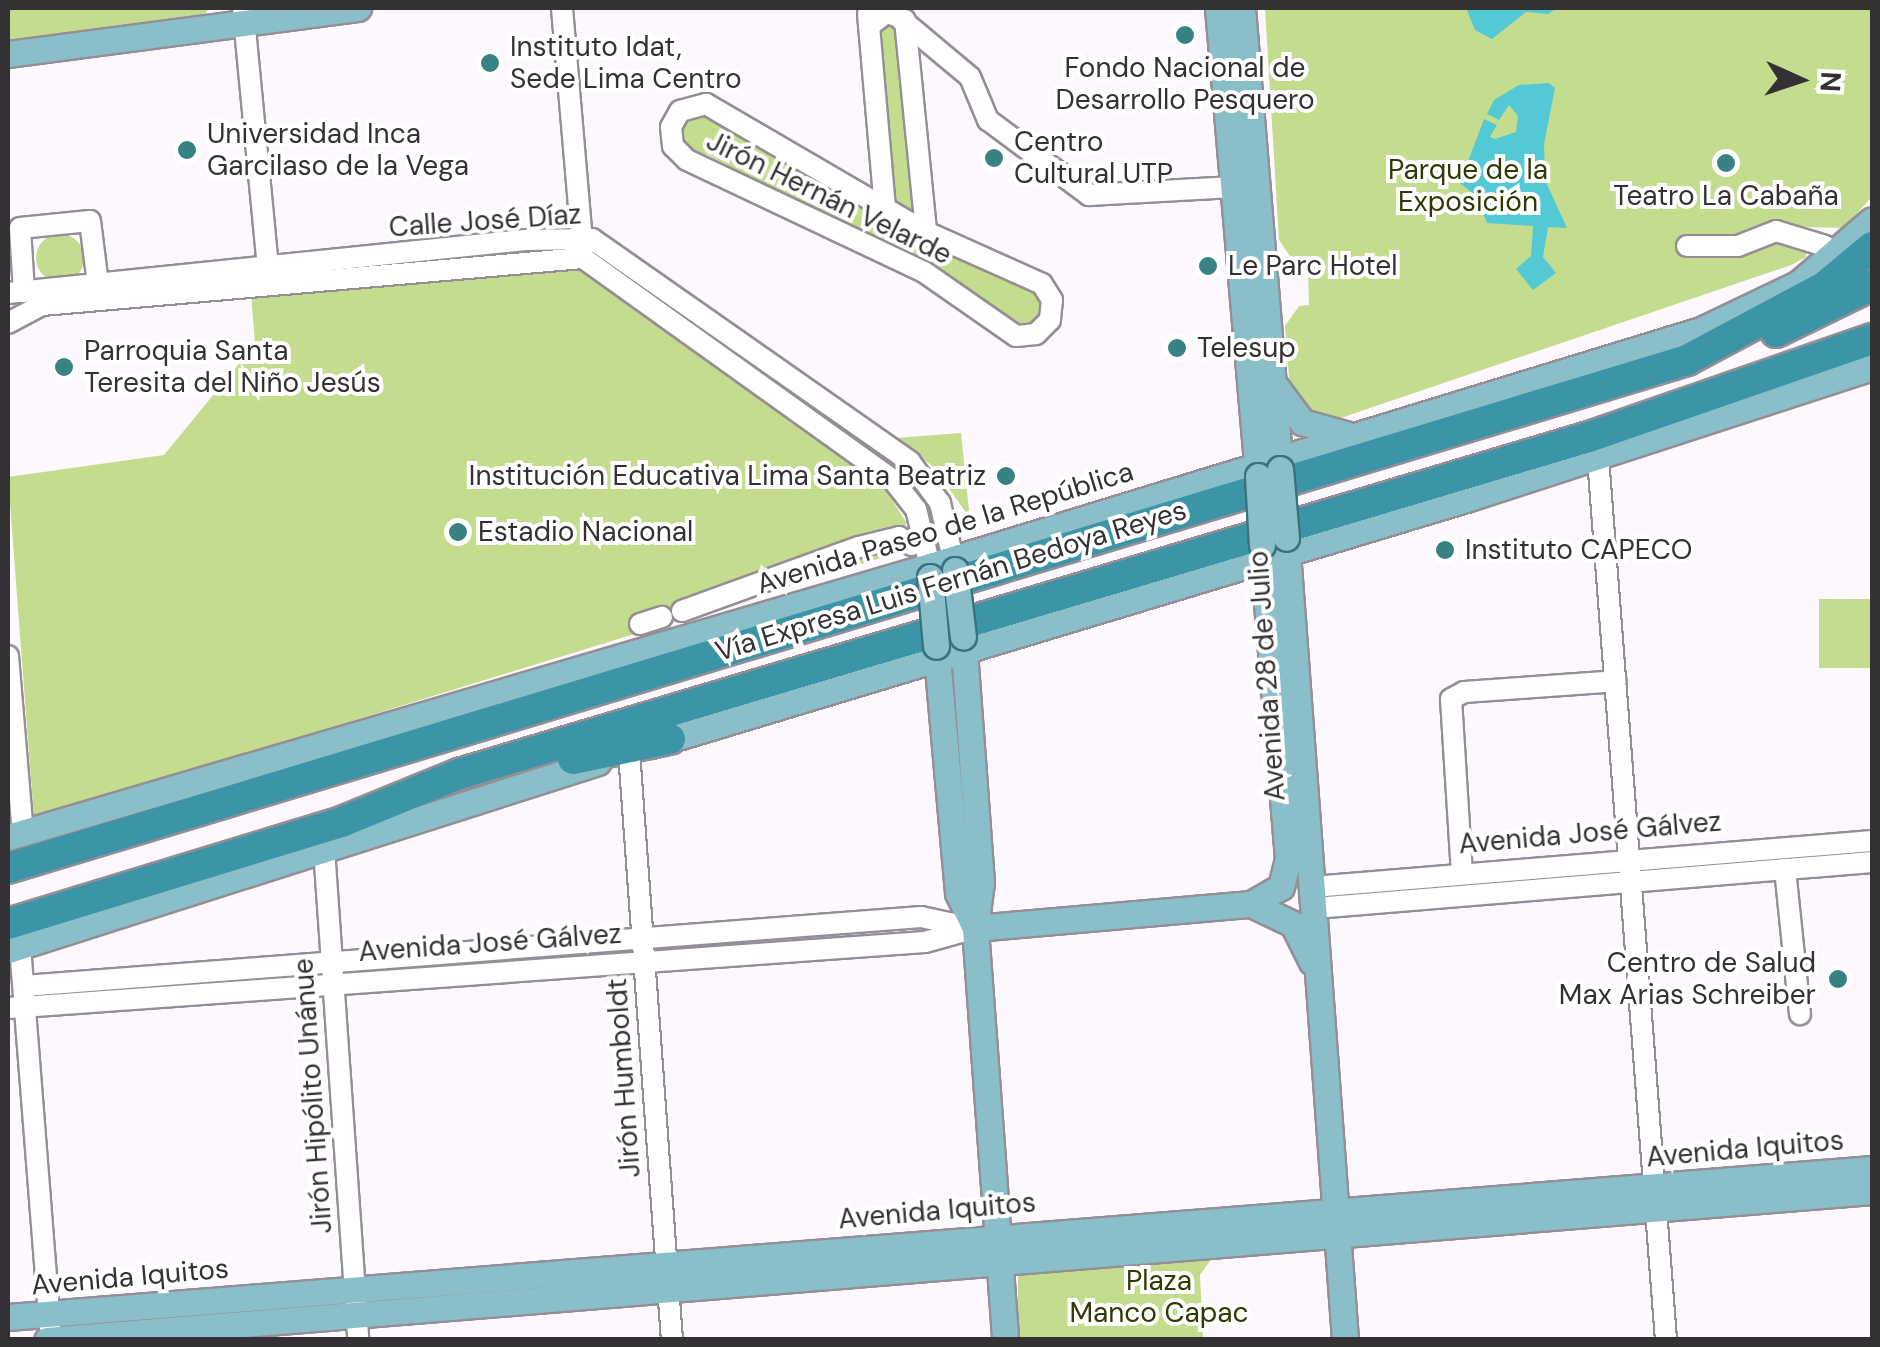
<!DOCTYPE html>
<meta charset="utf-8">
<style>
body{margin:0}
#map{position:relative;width:1880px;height:1347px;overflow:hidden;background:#fdf7fe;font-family:"DM Sans",sans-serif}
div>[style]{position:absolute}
.green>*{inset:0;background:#c4dc8e;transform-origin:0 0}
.round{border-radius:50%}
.water>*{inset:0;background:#52c9d4}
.roads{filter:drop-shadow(2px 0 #948e96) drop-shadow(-2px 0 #948e96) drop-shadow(0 2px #948e96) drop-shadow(0 -2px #948e96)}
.minor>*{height:20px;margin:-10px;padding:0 10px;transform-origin:10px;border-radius:10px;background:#fff}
.major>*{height:25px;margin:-12.5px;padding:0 12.5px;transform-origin:12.5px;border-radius:12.5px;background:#8abfca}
.highway>*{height:30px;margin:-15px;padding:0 15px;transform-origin:15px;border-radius:15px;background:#3c95a7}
.bridges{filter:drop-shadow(2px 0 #39727f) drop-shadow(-2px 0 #39727f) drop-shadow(0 2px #39727f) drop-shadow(0 -2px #39727f)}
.major-bridge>*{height:25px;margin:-12.5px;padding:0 12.5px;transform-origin:12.5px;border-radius:12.5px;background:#8abfca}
.dots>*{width:28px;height:28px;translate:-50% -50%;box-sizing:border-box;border:5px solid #fff;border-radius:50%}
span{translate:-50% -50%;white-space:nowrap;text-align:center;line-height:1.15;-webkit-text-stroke:8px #fff;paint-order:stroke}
.poi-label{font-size:28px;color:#333134}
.left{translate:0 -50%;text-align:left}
.right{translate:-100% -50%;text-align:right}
.park-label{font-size:28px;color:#2d3a00}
.street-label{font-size:28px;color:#333134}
.frame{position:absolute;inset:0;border:10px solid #333134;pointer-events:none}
.north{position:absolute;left:1750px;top:30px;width:100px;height:100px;-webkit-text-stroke:8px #fff;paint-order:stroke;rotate:93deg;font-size:28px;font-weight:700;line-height:40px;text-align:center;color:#333134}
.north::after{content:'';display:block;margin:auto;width:35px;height:45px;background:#333134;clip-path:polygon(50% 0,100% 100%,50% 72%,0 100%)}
</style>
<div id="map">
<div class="green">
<i style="clip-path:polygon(8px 8px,209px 8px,205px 14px,8px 40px)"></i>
<i style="clip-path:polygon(1265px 8px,1872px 8px,1872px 197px,1843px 228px,1806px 227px,1806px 257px,1791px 265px,1320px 425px,1291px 403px,1285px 326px,1299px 306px,1309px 305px,1308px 269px,1298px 268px,1279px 240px)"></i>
<i style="clip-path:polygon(898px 20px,917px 220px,893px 204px,879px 27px)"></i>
<i style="clip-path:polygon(703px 110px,921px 239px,1041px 297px,1045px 312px,1028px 328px,708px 155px,683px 149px,680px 120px)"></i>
<i class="round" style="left:36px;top:234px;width:48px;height:48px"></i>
<i style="clip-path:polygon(571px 266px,592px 273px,886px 490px,906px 522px,905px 543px,891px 555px,34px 819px,8px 477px,164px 455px,255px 344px,251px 292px)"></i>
<i style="clip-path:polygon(961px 433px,969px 511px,967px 514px,934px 467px,895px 438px)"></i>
<i style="left:1872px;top:599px;width:69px;height:53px;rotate:90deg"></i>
<i style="clip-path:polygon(1205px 1253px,1210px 1261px,1200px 1275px,1203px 1339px,1018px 1339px,1018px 1267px)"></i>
</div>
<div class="water">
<i style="clip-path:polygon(1466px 8px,1557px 8px,1548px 14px,1526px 12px,1492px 39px,1475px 30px)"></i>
<i style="clip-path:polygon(1549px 83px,1555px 88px,1544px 144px,1545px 180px,1567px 228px,1548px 227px,1543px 257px,1556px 273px,1533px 290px,1516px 269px,1531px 256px,1533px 226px,1487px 223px,1476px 196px,1460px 183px,1484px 119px,1497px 125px,1490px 137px,1495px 139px,1516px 132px,1518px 116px,1509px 105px,1499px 120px,1487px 114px,1494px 100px,1519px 85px)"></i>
</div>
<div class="roads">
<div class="minor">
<i style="left:243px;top:8px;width:272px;rotate:84.5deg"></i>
<i style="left:562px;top:8px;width:244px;rotate:85.1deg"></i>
<i style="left:868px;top:14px;width:196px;rotate:85deg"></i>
<i style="left:905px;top:20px;width:213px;rotate:84.3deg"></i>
<i style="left:869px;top:26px;width:21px;rotate:-37deg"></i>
<i style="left:886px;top:13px;width:11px;rotate:15deg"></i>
<i style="left:897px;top:16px;width:95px;rotate:39.9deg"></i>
<i style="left:970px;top:77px;width:47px;rotate:67.3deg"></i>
<i style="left:988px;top:120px;width:126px;rotate:36.6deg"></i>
<i style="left:1089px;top:195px;width:145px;rotate:-3.2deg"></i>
<i style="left:706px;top:104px;width:255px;rotate:30.2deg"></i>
<i style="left:926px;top:232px;width:127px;rotate:24.1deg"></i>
<i style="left:1042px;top:284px;width:19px;rotate:58deg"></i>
<i style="left:1052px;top:300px;width:20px;rotate:96deg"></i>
<i style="left:1050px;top:320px;width:20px;rotate:135deg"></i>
<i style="left:1036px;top:334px;width:20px;rotate:174deg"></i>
<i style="left:1016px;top:336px;width:112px;rotate:-145.2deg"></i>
<i style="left:924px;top:272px;width:262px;rotate:-154.7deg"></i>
<i style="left:687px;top:160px;width:20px;rotate:-135deg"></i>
<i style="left:673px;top:146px;width:19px;rotate:-96deg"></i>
<i style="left:671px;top:127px;width:18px;rotate:-61deg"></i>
<i style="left:680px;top:111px;width:27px;rotate:-15deg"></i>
<i style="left:1687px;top:246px;width:51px"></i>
<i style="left:1738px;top:246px;width:41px;rotate:-21.5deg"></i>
<i style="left:1776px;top:231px;width:51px;rotate:17deg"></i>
<i style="left:24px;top:292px;width:64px;rotate:-93.6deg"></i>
<i style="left:20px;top:228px;width:70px;rotate:-5.7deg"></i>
<i style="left:90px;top:221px;width:64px;rotate:82.8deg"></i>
<i style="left:8px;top:293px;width:520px;rotate:-5.85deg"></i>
<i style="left:525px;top:240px;width:67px;rotate:-0.9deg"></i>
<i style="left:592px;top:239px;width:388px;rotate:35deg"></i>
<i style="left:910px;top:462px;width:51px;rotate:53.8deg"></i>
<i style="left:940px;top:503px;width:57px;rotate:76.9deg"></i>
<i style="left:8px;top:323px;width:38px;rotate:-28deg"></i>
<i style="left:42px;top:305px;width:543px;rotate:-4.97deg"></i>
<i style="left:583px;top:258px;width:381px;rotate:35.6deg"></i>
<i style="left:893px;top:480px;width:37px;rotate:52deg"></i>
<i style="left:916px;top:509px;width:59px;rotate:76.2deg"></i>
<i style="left:1598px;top:458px;width:885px;rotate:85.59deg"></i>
<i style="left:682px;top:611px;width:188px;rotate:-19.9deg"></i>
<i style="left:859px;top:547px;width:41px;rotate:-14deg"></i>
<i style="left:899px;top:537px;width:15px;rotate:32deg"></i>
<i style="left:640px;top:624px;width:23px;rotate:-18deg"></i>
<i style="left:8px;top:656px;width:178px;rotate:85.2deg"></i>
<i style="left:629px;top:752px;width:590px;rotate:85.82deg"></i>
<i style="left:324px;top:849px;width:492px;rotate:86deg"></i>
<i style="left:1785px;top:869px;width:146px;rotate:84.1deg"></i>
<i style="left:1462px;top:874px;width:175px;rotate:-93.6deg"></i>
<i style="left:1451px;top:699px;width:15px;rotate:-28deg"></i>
<i style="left:1464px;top:692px;width:152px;rotate:-4.1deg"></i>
<i style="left:1313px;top:887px;width:561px;rotate:-4.7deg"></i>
<i style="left:1315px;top:908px;width:559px;rotate:-4.72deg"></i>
<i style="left:20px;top:946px;width:383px;rotate:85.5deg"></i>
<i style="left:24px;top:986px;width:900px;rotate:-4.4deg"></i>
<i style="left:921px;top:917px;width:48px;rotate:12deg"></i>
<i style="left:8px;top:1008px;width:919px;rotate:-4.12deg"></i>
<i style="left:925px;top:942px;width:52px;rotate:-15.6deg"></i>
</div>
<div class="major">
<i style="left:1218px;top:8px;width:470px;rotate:85.1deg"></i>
<i style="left:1242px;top:8px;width:463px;rotate:85.3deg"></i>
<i style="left:8px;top:54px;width:353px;rotate:-7.5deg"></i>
<i style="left:1276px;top:387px;width:44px;rotate:53.4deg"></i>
<i style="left:1302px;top:422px;width:45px;rotate:15.6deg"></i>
<i style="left:1286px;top:538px;width:804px;rotate:85.79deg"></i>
<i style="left:963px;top:637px;width:246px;rotate:85.8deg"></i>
<i style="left:981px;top:882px;width:46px;rotate:97.4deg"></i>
<i style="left:975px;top:928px;width:413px;rotate:85.8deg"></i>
<i style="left:936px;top:646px;width:248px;rotate:84.9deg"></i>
<i style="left:958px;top:893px;width:39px;rotate:64deg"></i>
<i style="left:651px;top:745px;width:854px;rotate:-16.8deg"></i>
<i style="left:1469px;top:498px;width:424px;rotate:-18deg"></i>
<i style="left:8px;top:837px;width:961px;rotate:-16.38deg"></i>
<i style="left:930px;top:566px;width:806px;rotate:-17.02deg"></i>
<i style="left:1701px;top:330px;width:109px;rotate:-25.6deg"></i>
<i style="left:1799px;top:283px;width:96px;rotate:-40.8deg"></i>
<i style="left:1251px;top:904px;width:47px;rotate:25.5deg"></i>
<i style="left:1293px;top:924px;width:42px;rotate:63.4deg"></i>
<i style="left:975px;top:928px;width:277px;rotate:-5deg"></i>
<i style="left:1251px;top:904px;width:34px;rotate:-30deg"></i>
<i style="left:1281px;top:887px;width:29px;rotate:-76deg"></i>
<i style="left:1288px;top:859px;width:315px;rotate:-94.7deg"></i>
<i style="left:8px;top:950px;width:619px;rotate:-17.67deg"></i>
<i style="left:8px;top:1317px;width:1870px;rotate:-4.54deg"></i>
<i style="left:47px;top:1340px;width:1831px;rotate:-4.67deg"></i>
</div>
<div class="highway">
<i style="left:1776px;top:332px;width:107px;rotate:-26.1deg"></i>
<i style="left:573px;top:759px;width:99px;rotate:-11.7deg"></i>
<i style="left:8px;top:868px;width:1754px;rotate:-16.83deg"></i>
<i style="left:1687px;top:360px;width:155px;rotate:-28.1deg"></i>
<i style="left:1824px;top:287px;width:62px;rotate:-39.8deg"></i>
<i style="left:8px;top:924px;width:351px;rotate:-17deg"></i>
<i style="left:344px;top:821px;width:124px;rotate:-22.2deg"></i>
<i style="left:459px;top:774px;width:1179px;rotate:-16.61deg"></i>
<i style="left:1589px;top:437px;width:299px;rotate:-19.1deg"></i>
</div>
</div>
<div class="bridges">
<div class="major-bridge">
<i style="left:1280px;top:469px;width:69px;rotate:85deg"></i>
<i style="left:1258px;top:476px;width:69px;rotate:86.7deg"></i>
<i style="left:955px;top:570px;width:67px;rotate:83.2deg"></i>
<i style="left:930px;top:577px;width:69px;rotate:85deg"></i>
</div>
</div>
<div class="dots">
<i style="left:1185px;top:35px;background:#398283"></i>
<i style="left:490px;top:63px;background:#398283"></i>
<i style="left:187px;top:150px;background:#398283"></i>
<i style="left:994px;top:158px;background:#398283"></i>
<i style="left:1726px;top:163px;background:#398283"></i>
<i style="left:1208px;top:266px;background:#398283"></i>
<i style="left:1177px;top:348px;background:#398283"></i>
<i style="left:64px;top:367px;background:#398283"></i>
<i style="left:1006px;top:476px;background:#398283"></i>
<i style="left:458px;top:532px;background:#398283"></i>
<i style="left:1445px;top:550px;background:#398283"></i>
<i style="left:1838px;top:979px;background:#398283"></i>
</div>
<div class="poi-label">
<span class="left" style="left:510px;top:63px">Instituto Idat,<br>Sede Lima Centro</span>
<span style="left:1185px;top:84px">Fondo Nacional de<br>Desarrollo Pesquero</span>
<span class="left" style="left:207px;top:150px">Universidad Inca<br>Garcilaso de la Vega</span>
<span class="left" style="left:1014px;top:158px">Centro<br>Cultural UTP</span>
<span style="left:1726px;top:196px">Teatro La Cabaña</span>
<span class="left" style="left:1228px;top:266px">Le Parc Hotel</span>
<span class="left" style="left:1197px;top:348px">Telesup</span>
<span class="left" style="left:84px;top:367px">Parroquia Santa<br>Teresita del Niño Jesús</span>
<span class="right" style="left:986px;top:476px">Institución Educativa Lima Santa Beatriz</span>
<span class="left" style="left:478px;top:532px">Estadio Nacional</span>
<span class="left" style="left:1465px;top:550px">Instituto CAPECO</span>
<span class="right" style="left:1816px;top:979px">Centro de Salud<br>Max Arias Schreiber</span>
</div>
<div class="park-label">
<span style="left:1468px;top:186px">Parque de la<br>Exposición</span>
<span style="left:1159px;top:1297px">Plaza<br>Manco Capac</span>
</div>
<div class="street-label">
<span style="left:829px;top:198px;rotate:26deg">Jirón Hernán Velarde</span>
<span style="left:485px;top:221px;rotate:-4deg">Calle José Díaz</span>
<span style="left:945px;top:528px;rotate:-17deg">Avenida Paseo de la República</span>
<span style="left:951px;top:581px;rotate:-17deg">Vía Expresa Luis Fernán Bedoya Reyes</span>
<span style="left:1267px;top:676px;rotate:-94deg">Avenida 28 de Julio</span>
<span style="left:1590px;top:833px;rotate:-5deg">Avenida José Gálvez</span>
<span style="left:490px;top:943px;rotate:-4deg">Avenida José Gálvez</span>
<span style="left:624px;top:1078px;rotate:-94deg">Jirón Humboldt</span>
<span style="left:313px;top:1096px;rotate:-94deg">Jirón Hipólito Unánue</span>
<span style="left:1745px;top:1149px;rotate:-5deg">Avenida Iquitos</span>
<span style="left:937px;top:1211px;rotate:-5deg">Avenida Iquitos</span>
<span style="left:130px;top:1277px;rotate:-5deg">Avenida Iquitos</span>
</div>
<div class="frame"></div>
<div class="north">N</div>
</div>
